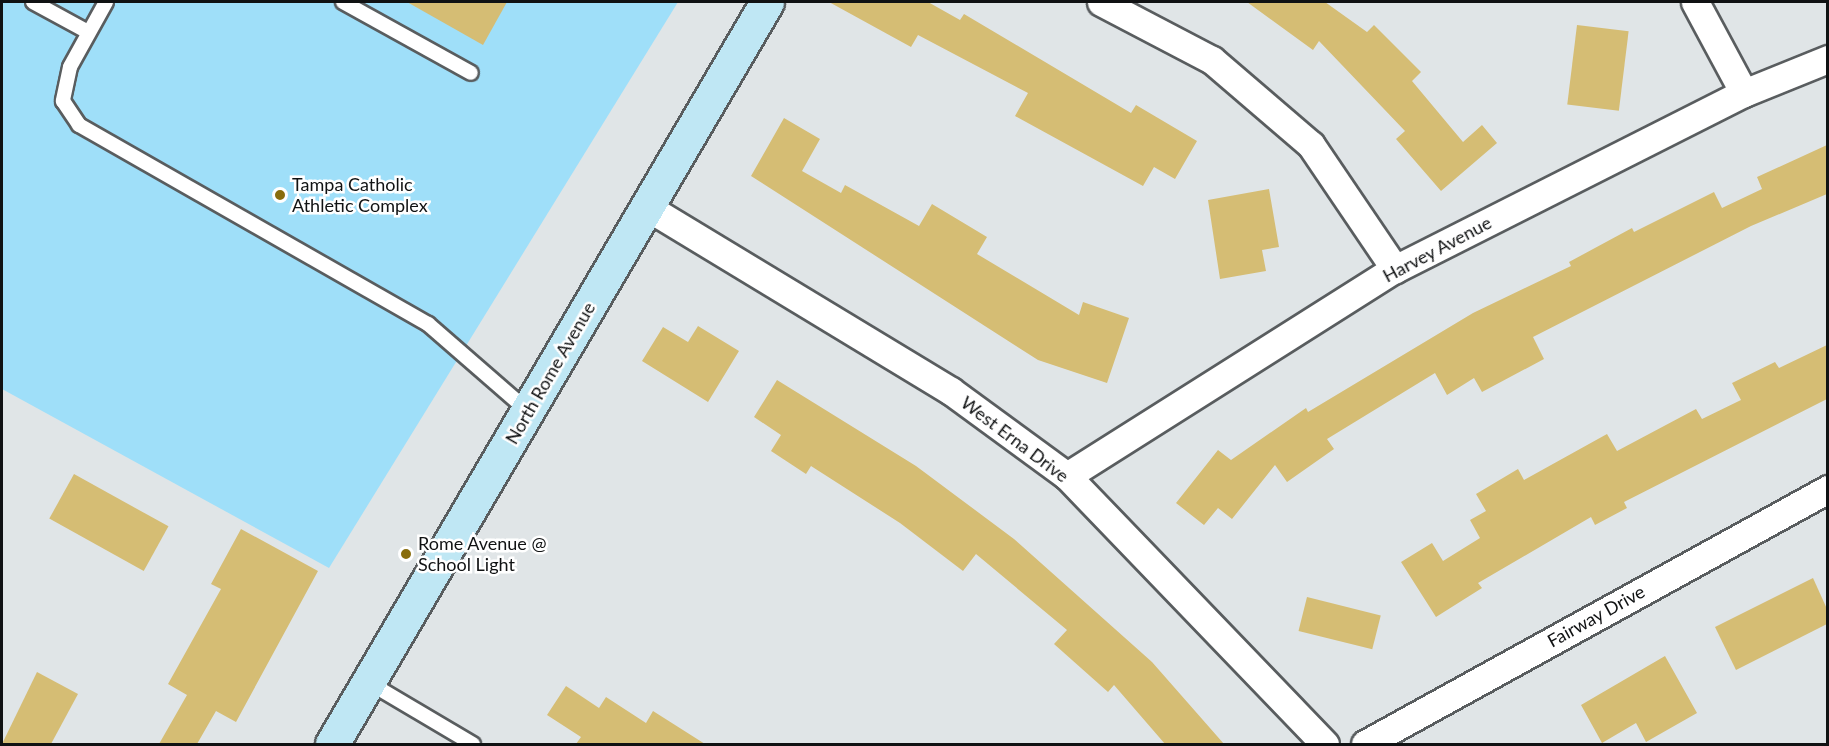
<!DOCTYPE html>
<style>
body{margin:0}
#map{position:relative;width:1829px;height:746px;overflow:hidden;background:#e0e5e7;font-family:Lato,sans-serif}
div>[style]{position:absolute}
.green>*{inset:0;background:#9fdff9}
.building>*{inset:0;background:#d5bd74;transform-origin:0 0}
.roads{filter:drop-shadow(2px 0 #595d5f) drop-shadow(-2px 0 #595d5f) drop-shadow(0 2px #595d5f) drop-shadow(0 -2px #595d5f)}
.lane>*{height:14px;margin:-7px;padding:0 7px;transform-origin:7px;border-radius:7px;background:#fff}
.street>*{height:27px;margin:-13.5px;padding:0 13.5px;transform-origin:13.5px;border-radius:13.5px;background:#fff}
.secondary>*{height:33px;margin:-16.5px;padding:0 16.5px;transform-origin:16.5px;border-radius:16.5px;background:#bfe7f4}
.dots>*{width:16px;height:16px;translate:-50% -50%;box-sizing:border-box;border:3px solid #fff;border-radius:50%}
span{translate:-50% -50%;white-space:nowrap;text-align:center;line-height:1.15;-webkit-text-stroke:5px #fff;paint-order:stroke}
.poi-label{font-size:18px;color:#101213}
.left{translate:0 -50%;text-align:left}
.street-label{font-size:18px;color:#101213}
.frame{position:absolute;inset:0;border:3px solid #101213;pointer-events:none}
</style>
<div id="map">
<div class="green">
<i style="clip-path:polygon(2px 2px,678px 2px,329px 568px,2px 389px)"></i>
</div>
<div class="building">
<i style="clip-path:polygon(407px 2px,507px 2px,483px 45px)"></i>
<i style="clip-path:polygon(829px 2px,928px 2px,960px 20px,964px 14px,1131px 113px,1136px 105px,1197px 141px,1175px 179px,1154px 167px,1143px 186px,1015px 116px,1028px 93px,918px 35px,911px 47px)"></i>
<i style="clip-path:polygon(1247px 2px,1325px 2px,1367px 32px,1374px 25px,1421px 72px,1412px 81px,1463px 142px,1482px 125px,1497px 143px,1441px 191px,1396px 139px,1405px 131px,1319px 41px,1313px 50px)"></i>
<i style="left:1577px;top:25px;width:52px;height:80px;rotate:7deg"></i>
<i style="clip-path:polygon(784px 118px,820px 139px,802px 171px,841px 193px,845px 185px,919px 226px,932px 204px,987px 237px,977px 254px,1079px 315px,1083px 302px,1129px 318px,1107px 383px,1038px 360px,751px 176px)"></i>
<i style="clip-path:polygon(1827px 145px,1827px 194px,1751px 226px,1533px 337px,1544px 359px,1482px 392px,1474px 378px,1447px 395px,1435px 373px,1327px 439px,1334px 449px,1287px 482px,1275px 465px,1232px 519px,1218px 508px,1204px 525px,1176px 503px,1218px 450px,1231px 460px,1306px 408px,1308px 412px,1473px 313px,1571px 266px,1569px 262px,1632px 228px,1634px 232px,1714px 192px,1722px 208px,1762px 189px,1757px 177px)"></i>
<i style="clip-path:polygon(1269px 189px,1279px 247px,1262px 250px,1266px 271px,1220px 279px,1208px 200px)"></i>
<i style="clip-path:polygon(698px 326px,739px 351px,708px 402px,642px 361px,663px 327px,688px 342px)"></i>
<i style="clip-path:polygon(1827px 345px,1827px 399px,1624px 502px,1627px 508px,1595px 525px,1591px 517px,1478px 583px,1482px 588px,1436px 617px,1401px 562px,1432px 543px,1443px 561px,1480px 538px,1470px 520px,1486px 511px,1476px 494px,1518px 469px,1524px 480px,1607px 434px,1617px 451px,1696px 409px,1702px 419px,1741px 400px,1732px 383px,1775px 362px,1779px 368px)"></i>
<i style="clip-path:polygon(777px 380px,916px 466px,1014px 539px,1152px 662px,1224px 744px,1165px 744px,1114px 685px,1108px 692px,1054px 644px,1067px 630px,976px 554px,963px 571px,900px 523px,811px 466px,806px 474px,771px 451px,781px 435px,754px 417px)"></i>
<i style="left:74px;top:474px;width:108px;height:51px;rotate:29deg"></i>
<i style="clip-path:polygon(241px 529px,318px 571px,236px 722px,216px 711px,197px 744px,159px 744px,187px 695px,168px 684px,221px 589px,211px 584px)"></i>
<i style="clip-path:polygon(1813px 578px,1827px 609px,1827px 624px,1736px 670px,1715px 627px)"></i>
<i style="left:1307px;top:597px;width:76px;height:35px;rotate:14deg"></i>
<i style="clip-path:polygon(1665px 656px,1697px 713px,1646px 742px,1636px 723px,1602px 743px,1581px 705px)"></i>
<i style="clip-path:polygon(37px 672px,78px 694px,51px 744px,2px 744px)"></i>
<i style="clip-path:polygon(566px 686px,599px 708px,606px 697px,646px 723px,653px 711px,705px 744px,576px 744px,581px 737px,547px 715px)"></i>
</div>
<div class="roads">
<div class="lane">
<i style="left:33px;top:2px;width:63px;rotate:28.6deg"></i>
<i style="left:106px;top:2px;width:74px;rotate:119deg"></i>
<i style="left:70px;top:67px;width:35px;rotate:102deg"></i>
<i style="left:63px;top:101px;width:29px;rotate:56deg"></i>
<i style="left:79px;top:125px;width:402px;rotate:29.7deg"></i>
<i style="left:428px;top:324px;width:133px;rotate:41deg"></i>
<i style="left:343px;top:2px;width:146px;rotate:29deg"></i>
<i style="left:368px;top:682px;width:122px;rotate:30.6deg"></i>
</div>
<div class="street">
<i style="left:1101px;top:2px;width:125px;rotate:27.6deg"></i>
<i style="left:1212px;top:60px;width:130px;rotate:40.6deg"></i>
<i style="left:1311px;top:145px;width:150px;rotate:55.9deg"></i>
<i style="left:1695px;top:2px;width:103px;rotate:61.7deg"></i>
<i style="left:647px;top:207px;width:355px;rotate:31.2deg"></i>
<i style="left:951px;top:391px;width:144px;rotate:36.2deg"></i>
<i style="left:1067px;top:476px;width:372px;rotate:46.1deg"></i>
<i style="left:1067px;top:476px;width:388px;rotate:-32.3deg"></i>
<i style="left:1395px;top:269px;width:391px;rotate:-26.8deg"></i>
<i style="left:1744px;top:93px;width:91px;rotate:-22deg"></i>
<i style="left:1365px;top:744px;width:529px;rotate:-28.84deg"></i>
</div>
<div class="secondary">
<i style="left:332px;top:744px;width:860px;rotate:-59.62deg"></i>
</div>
</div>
<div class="dots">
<i style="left:280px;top:195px;background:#886d0d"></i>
<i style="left:406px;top:554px;background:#886d0d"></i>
</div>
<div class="poi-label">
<span class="left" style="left:292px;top:195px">Tampa Catholic<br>Athletic Complex</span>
<span class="left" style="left:418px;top:554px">Rome Avenue @<br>School Light</span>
</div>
<div class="street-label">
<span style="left:1437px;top:249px;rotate:-28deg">Harvey Avenue</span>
<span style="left:550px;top:373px;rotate:-60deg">North Rome Avenue</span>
<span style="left:1015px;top:439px;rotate:37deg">West Erna Drive</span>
<span style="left:1596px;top:616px;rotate:-29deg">Fairway Drive</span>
</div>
<div class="frame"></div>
</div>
